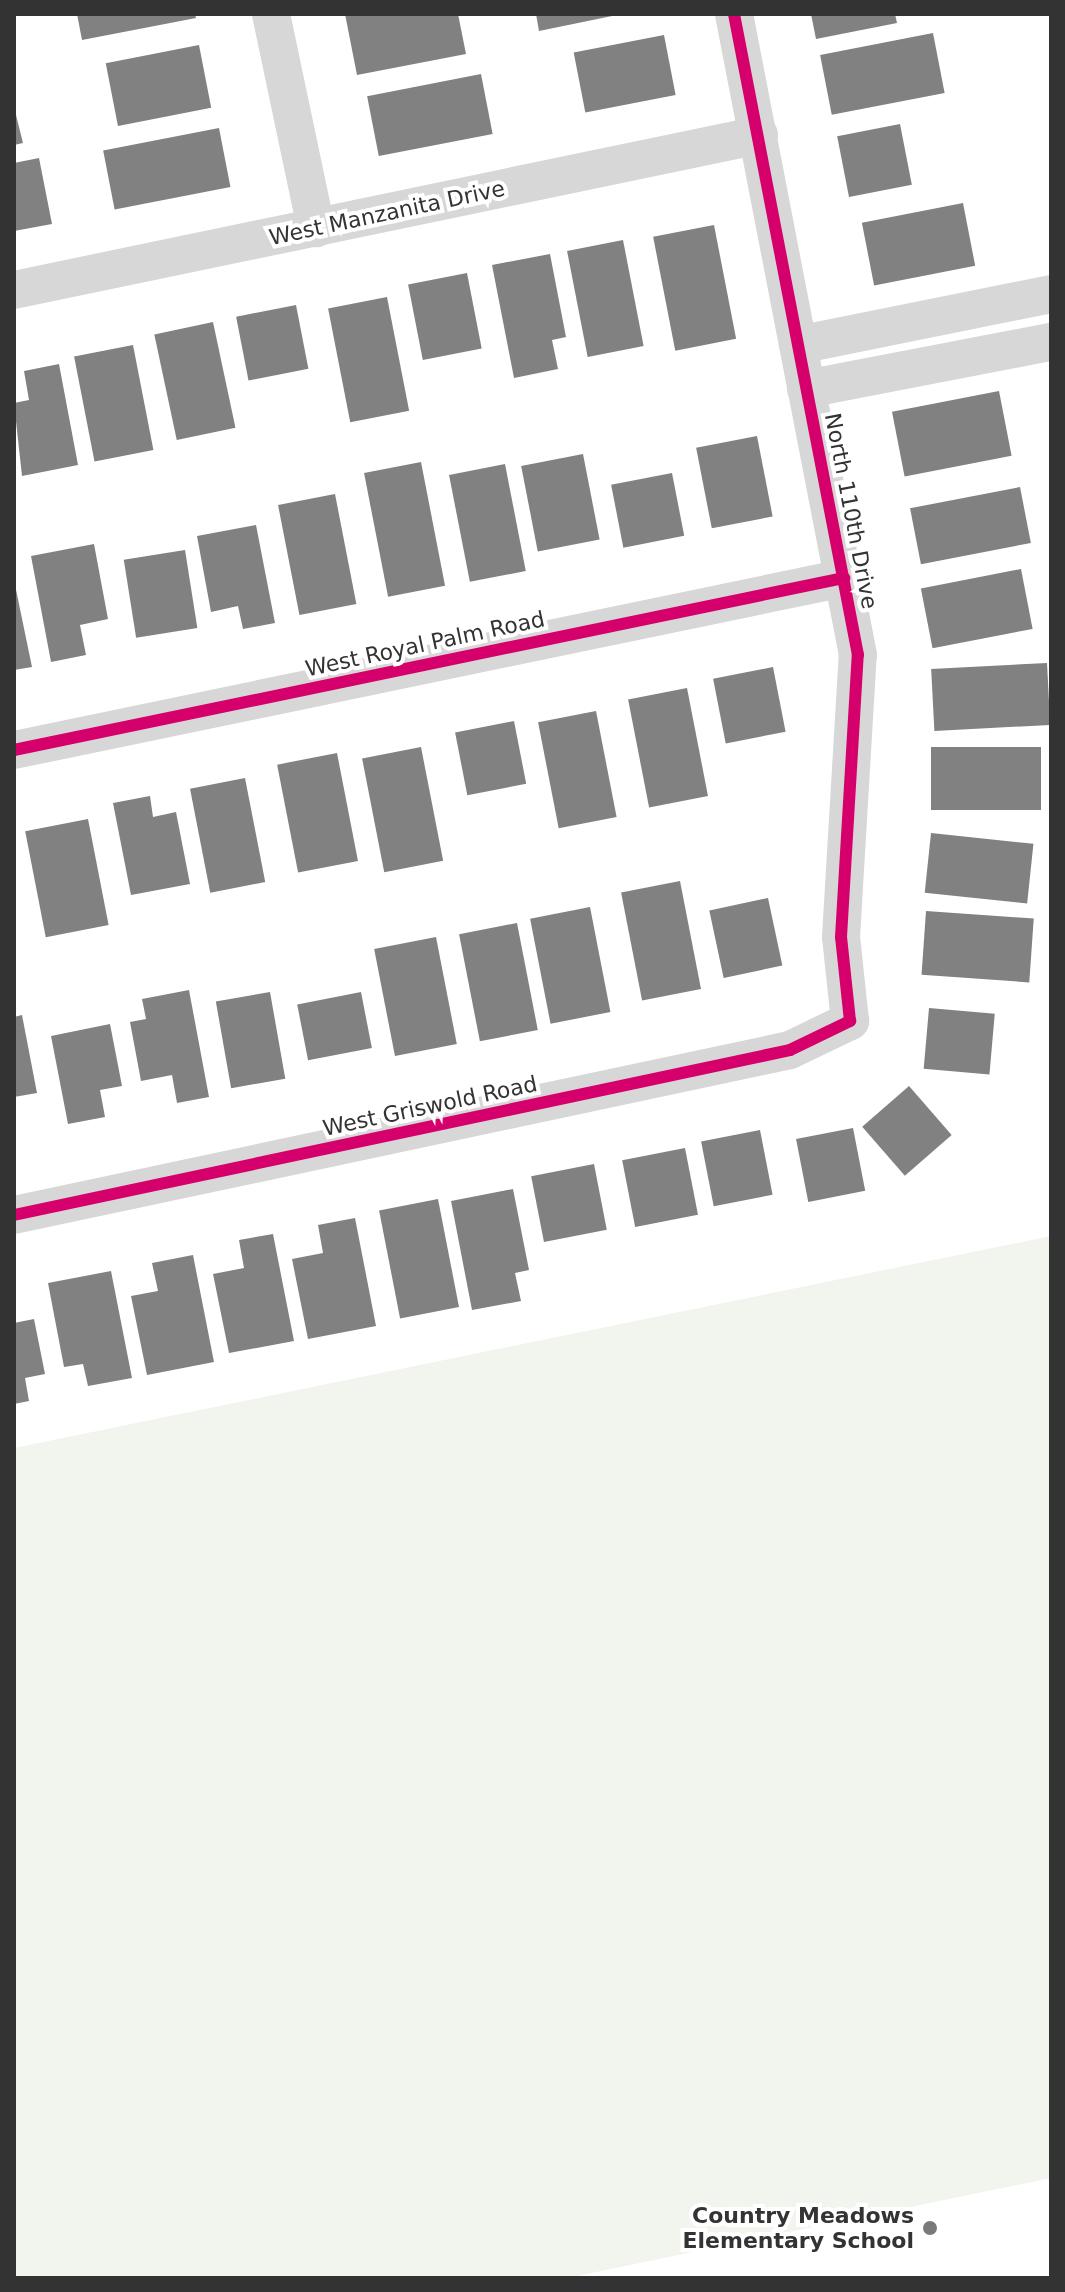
<!DOCTYPE html>
<style>
body{margin:0}
#map{position:relative;width:1065px;height:2292px;overflow:hidden;background:#fff;font-family:"DejaVu Sans",sans-serif}
div>[style]{position:absolute}
.green>*{inset:0;background:#f1f5ed}
.building>*{inset:0;background:#818181;transform-origin:0 0}
.street>*{height:38px;margin:-19px;padding:0 19px;transform-origin:19px;border-radius:19px;background:#d7d7d7}
.cycleway>*{height:12px;margin:-6px;padding:0 6px;transform-origin:6px;border-radius:6px;background:#d6006c}
.dots>*{width:22px;height:22px;translate:-50% -50%;box-sizing:border-box;border:4px solid #fff;border-radius:50%}
span{translate:-50% -50%;white-space:nowrap;text-align:center;line-height:1.15;-webkit-text-stroke:8px #fff;paint-order:stroke}
.street-label{font-size:22px;color:#333}
.poi-label{font-size:22px;color:#333;font-weight:700}
.right{translate:-100% -50%;text-align:right}
.frame{position:absolute;inset:0;border:16px solid #333;pointer-events:none}
</style>
<div id="map">
<div class="green">
<i style="clip-path:polygon(1051px 1236px,1051px 2178px,567px 2278px,14px 2278px,14px 1448px)"></i>
</div>
<div class="building">
<i style="clip-path:polygon(77px 14px,195px 14px,196px 18px,82px 40px)"></i>
<i style="clip-path:polygon(345px 14px,458px 14px,466px 54px,357px 75px)"></i>
<i style="clip-path:polygon(536px 14px,617px 14px,617px 15px,539px 31px)"></i>
<i style="clip-path:polygon(811px 14px,895px 14px,897px 23px,816px 39px)"></i>
<i style="left:933px;top:33px;width:61px;height:115px;rotate:79deg"></i>
<i style="left:664px;top:35px;width:61px;height:92px;rotate:79deg"></i>
<i style="left:199px;top:45px;width:64px;height:95px;rotate:79deg"></i>
<i style="left:481px;top:74px;width:61px;height:116px;rotate:79deg"></i>
<i style="clip-path:polygon(14px 107px,23px 143px,14px 145px)"></i>
<i style="left:900px;top:124px;width:62px;height:64px;rotate:79deg"></i>
<i style="left:219px;top:128px;width:60px;height:118px;rotate:79deg"></i>
<i style="clip-path:polygon(39px 158px,52px 224px,14px 231px,14px 163px)"></i>
<i style="left:963px;top:203px;width:64px;height:103px;rotate:79deg"></i>
<i style="left:714px;top:225px;width:116px;height:62px;rotate:79deg"></i>
<i style="left:623px;top:240px;width:108px;height:57px;rotate:79deg"></i>
<i style="clip-path:polygon(550px 254px,566px 337px,552px 340px,558px 369px,514px 378px,492px 265px)"></i>
<i style="left:467px;top:273px;width:77px;height:60px;rotate:79deg"></i>
<i style="left:387px;top:297px;width:116px;height:60px;rotate:79deg"></i>
<i style="left:296px;top:305px;width:65px;height:61px;rotate:79deg"></i>
<i style="left:213px;top:322px;width:108px;height:60px;rotate:78deg"></i>
<i style="left:133px;top:345px;width:107px;height:60px;rotate:79deg"></i>
<i style="clip-path:polygon(59px 364px,78px 465px,22px 476px,14px 403px,29px 400px,24px 371px)"></i>
<i style="left:999px;top:391px;width:66px;height:109px;rotate:79deg"></i>
<i style="left:757px;top:436px;width:82px;height:62px;rotate:79deg"></i>
<i style="left:583px;top:454px;width:87px;height:63px;rotate:79deg"></i>
<i style="left:421px;top:462px;width:126px;height:58px;rotate:79deg"></i>
<i style="left:505px;top:464px;width:109px;height:57px;rotate:79deg"></i>
<i style="left:672px;top:473px;width:64px;height:62px;rotate:79deg"></i>
<i style="left:1020px;top:487px;width:57px;height:112px;rotate:79deg"></i>
<i style="left:335px;top:494px;width:112px;height:58px;rotate:79deg"></i>
<i style="clip-path:polygon(256px 525px,275px 623px,243px 629px,238px 606px,211px 612px,197px 536px)"></i>
<i style="clip-path:polygon(94px 544px,108px 619px,80px 625px,86px 655px,51px 662px,31px 556px)"></i>
<i style="left:185px;top:550px;width:79px;height:62px;rotate:81deg"></i>
<i style="left:1021px;top:569px;width:61px;height:102px;rotate:79deg"></i>
<i style="clip-path:polygon(14px 580px,32px 667px,14px 670px)"></i>
<i style="left:1047px;top:663px;width:62px;height:116px;rotate:87deg"></i>
<i style="left:773px;top:667px;width:66px;height:61px;rotate:79deg"></i>
<i style="left:687px;top:688px;width:110px;height:60px;rotate:79deg"></i>
<i style="left:596px;top:711px;width:108px;height:59px;rotate:79deg"></i>
<i style="left:514px;top:721px;width:64px;height:60px;rotate:79deg"></i>
<i style="left:421px;top:747px;width:116px;height:60px;rotate:79deg"></i>
<i style="left:931px;top:747px;width:110px;height:63px"></i>
<i style="left:337px;top:753px;width:110px;height:61px;rotate:79deg"></i>
<i style="left:245px;top:778px;width:106px;height:56px;rotate:79deg"></i>
<i style="clip-path:polygon(150px 796px,153px 817px,176px 812px,190px 884px,131px 895px,113px 803px)"></i>
<i style="left:88px;top:819px;width:108px;height:64px;rotate:79deg"></i>
<i style="left:931px;top:833px;width:103px;height:60px;rotate:6deg"></i>
<i style="left:680px;top:881px;width:110px;height:60px;rotate:79deg"></i>
<i style="left:768px;top:898px;width:69px;height:60px;rotate:78deg"></i>
<i style="left:590px;top:907px;width:107px;height:61px;rotate:79deg"></i>
<i style="left:926px;top:911px;width:108px;height:64px;rotate:4deg"></i>
<i style="left:517px;top:923px;width:109px;height:59px;rotate:79deg"></i>
<i style="left:436px;top:937px;width:109px;height:63px;rotate:79deg"></i>
<i style="clip-path:polygon(189px 990px,209px 1097px,177px 1103px,172px 1075px,141px 1081px,130px 1022px,146px 1019px,142px 999px)"></i>
<i style="left:270px;top:992px;width:88px;height:55px;rotate:80deg"></i>
<i style="left:361px;top:992px;width:57px;height:65px;rotate:79deg"></i>
<i style="left:929px;top:1008px;width:66px;height:61px;rotate:5deg"></i>
<i style="clip-path:polygon(22px 1015px,37px 1093px,14px 1097px,14px 1017px)"></i>
<i style="clip-path:polygon(110px 1024px,122px 1086px,100px 1090px,105px 1117px,68px 1124px,51px 1036px)"></i>
<i style="left:909px;top:1086px;width:65px;height:62px;rotate:49deg"></i>
<i style="left:853px;top:1128px;width:64px;height:58px;rotate:79deg"></i>
<i style="left:760px;top:1130px;width:66px;height:60px;rotate:79deg"></i>
<i style="left:685px;top:1148px;width:68px;height:64px;rotate:79deg"></i>
<i style="left:594px;top:1164px;width:67px;height:64px;rotate:79deg"></i>
<i style="clip-path:polygon(513px 1189px,529px 1270px,515px 1273px,521px 1301px,472px 1310px,451px 1201px)"></i>
<i style="left:438px;top:1199px;width:110px;height:60px;rotate:79deg"></i>
<i style="clip-path:polygon(355px 1218px,376px 1326px,308px 1339px,292px 1259px,323px 1253px,318px 1225px)"></i>
<i style="clip-path:polygon(273px 1234px,294px 1341px,229px 1353px,213px 1274px,244px 1268px,239px 1240px)"></i>
<i style="clip-path:polygon(193px 1255px,214px 1362px,147px 1375px,131px 1296px,158px 1291px,152px 1263px)"></i>
<i style="clip-path:polygon(111px 1271px,132px 1378px,88px 1386px,83px 1364px,64px 1367px,48px 1283px)"></i>
<i style="clip-path:polygon(34px 1319px,45px 1374px,25px 1378px,29px 1401px,14px 1404px,14px 1323px)"></i>
</div>
<div class="street">
<i style="left:271px;top:14px;width:219px;rotate:78.1deg"></i>
<i style="left:14px;top:290px;width:761px;rotate:-11.75deg"></i>
<i style="left:798px;top:345px;width:258px;rotate:-11.4deg"></i>
<i style="left:806px;top:389px;width:249px;rotate:-10.9deg"></i>
<i style="left:14px;top:750px;width:848px;rotate:-11.71deg"></i>
<i style="left:14px;top:1215px;width:793px;rotate:-12deg"></i>
<i style="left:790px;top:1050px;width:67px;rotate:-25.8deg"></i>
<i style="left:850px;top:1021px;width:84px;rotate:-96.1deg"></i>
<i style="left:841px;top:937px;width:283px;rotate:-86.6deg"></i>
<i style="left:858px;top:655px;width:653px;rotate:-100.95deg"></i>
</div>
<div class="cycleway">
<i style="left:14px;top:750px;width:848px;rotate:-11.71deg"></i>
<i style="left:14px;top:1215px;width:793px;rotate:-12deg"></i>
<i style="left:790px;top:1050px;width:67px;rotate:-25.8deg"></i>
<i style="left:850px;top:1021px;width:84px;rotate:-96.1deg"></i>
<i style="left:841px;top:937px;width:283px;rotate:-86.6deg"></i>
<i style="left:858px;top:655px;width:653px;rotate:-100.95deg"></i>
</div>
<div class="dots">
<i style="left:930px;top:2228px;background:#7a7a7a"></i>
</div>
<div class="street-label">
<span style="left:387px;top:213px;rotate:-12deg">West Manzanita Drive</span>
<span style="left:851px;top:511px;rotate:79deg">North 110th Drive</span>
<span style="left:425px;top:644px;rotate:-12deg">West Royal Palm Road</span>
<span style="left:430px;top:1106px;rotate:-12deg">West Griswold Road</span>
</div>
<div class="poi-label">
<span class="right" style="left:914px;top:2228px">Country Meadows<br>Elementary School</span>
</div>
<div class="frame"></div>
</div>
